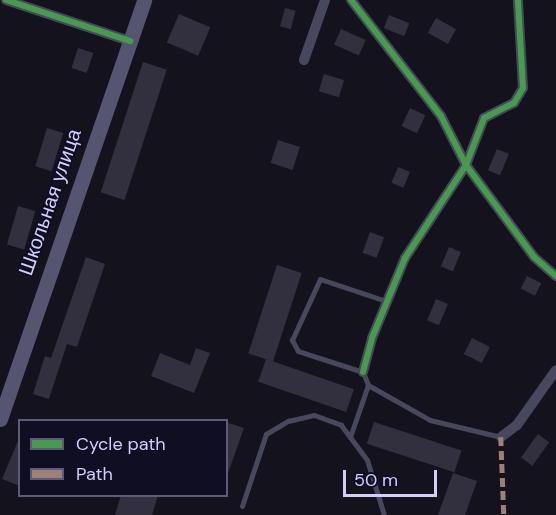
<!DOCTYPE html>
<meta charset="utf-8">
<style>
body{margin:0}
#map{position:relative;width:556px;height:515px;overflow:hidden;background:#14121d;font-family:"DM Sans",sans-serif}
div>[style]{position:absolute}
.building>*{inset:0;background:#32303f;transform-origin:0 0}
.lane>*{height:5px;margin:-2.5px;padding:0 2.5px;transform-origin:2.5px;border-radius:2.5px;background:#47485e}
.street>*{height:10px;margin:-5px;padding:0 5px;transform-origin:5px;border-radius:5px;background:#47485e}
.secondary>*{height:15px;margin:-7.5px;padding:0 7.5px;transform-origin:7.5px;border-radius:7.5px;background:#555471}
.quiet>*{height:4.5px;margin-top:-2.25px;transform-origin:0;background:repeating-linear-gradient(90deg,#9e8076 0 9px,transparent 0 13.5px)}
.cycleway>*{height:6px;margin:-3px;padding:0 3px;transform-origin:3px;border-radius:3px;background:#469c4c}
span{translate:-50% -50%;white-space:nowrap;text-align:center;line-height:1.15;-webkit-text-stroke:4.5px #100e22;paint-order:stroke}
.street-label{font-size:20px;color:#d2cffe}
.legend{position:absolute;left:18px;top:419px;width:210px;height:78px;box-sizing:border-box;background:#100e22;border:2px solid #5e5b7a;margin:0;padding:8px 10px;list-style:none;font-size:18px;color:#d2cffe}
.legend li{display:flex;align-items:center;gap:12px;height:30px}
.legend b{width:30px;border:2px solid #5e5b7a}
.scale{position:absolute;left:343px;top:470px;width:94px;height:27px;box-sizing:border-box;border:3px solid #d2cffe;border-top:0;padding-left:8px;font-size:18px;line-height:21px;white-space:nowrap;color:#d2cffe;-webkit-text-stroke:4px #100e22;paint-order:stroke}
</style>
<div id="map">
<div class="building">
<i style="left:285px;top:8px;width:11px;height:19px;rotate:15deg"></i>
<i style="left:179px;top:14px;width:34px;height:31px;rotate:23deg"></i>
<i style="left:389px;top:15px;width:22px;height:14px;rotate:22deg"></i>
<i style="left:436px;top:18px;width:23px;height:17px;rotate:29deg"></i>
<i style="left:341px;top:29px;width:27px;height:17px;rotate:24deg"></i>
<i style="left:78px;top:48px;width:16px;height:21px;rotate:18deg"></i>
<i style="left:143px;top:62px;width:25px;height:137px;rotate:18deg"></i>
<i style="left:324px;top:74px;width:21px;height:18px;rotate:17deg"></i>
<i style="left:410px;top:108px;width:17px;height:20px;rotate:25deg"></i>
<i style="left:47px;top:128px;width:17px;height:40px;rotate:17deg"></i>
<i style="left:278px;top:140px;width:23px;height:24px;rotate:18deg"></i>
<i style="left:497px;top:149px;width:13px;height:23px;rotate:23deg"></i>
<i style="left:398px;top:167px;width:13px;height:17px;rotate:23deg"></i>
<i style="left:18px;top:206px;width:18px;height:40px;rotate:16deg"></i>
<i style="left:370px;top:232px;width:15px;height:22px;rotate:20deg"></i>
<i style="left:449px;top:247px;width:13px;height:21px;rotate:23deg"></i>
<i style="clip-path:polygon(86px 257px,105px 264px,77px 347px,67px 344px,49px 399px,33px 394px,45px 356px,51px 358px)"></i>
<i style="left:277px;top:265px;width:26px;height:93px;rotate:18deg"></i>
<i style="left:527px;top:276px;width:16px;height:14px;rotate:27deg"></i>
<i style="left:436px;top:299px;width:13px;height:23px;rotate:23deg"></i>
<i style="left:472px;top:338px;width:20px;height:18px;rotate:27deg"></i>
<i style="clip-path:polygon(196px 348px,210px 353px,194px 393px,151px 376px,160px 353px,190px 365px)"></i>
<i style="left:266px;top:359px;width:93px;height:24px;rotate:19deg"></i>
<i style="clip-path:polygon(226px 422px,244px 428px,228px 473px,226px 473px)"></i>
<i style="left:374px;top:422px;width:92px;height:23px;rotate:18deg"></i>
<i style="left:538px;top:434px;width:14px;height:29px;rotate:36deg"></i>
<i style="clip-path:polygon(20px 436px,20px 486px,2px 479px)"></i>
<i style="clip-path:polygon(453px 473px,477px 481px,465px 515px,438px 515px)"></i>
<i style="clip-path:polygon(121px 495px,158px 495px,152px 515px,115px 515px)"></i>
</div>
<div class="lane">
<i style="left:368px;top:385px;width:71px;rotate:29.4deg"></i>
<i style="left:430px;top:420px;width:73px;rotate:13.5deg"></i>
<i style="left:350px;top:437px;width:55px;rotate:-70.9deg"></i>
<i style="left:368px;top:385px;width:14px;rotate:-111deg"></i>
<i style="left:363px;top:372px;width:68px;rotate:-162.1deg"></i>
<i style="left:298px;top:351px;width:13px;rotate:-119deg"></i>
<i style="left:292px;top:340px;width:67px;rotate:-65.3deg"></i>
<i style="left:320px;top:279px;width:70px;rotate:18.4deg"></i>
<i style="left:242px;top:506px;width:76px;rotate:-71.6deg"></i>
<i style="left:266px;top:434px;width:26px;rotate:-31deg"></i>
<i style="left:288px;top:421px;width:27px;rotate:-13deg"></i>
<i style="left:314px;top:415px;width:29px;rotate:20deg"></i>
<i style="left:341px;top:425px;width:44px;rotate:53.4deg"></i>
<i style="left:367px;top:460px;width:58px;rotate:72.8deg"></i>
</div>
<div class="street">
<i style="left:6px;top:0;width:131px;rotate:18.3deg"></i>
<i style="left:351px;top:0;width:147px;rotate:52.2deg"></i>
<i style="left:441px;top:116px;width:55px;rotate:63deg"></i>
<i style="left:466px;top:165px;width:114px;rotate:53.5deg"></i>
<i style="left:534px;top:257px;width:29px;rotate:41deg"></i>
<i style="left:304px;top:60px;width:64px;rotate:-70.7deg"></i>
<i style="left:363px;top:372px;width:35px;rotate:-75deg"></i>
<i style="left:372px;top:338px;width:87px;rotate:-67.6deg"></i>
<i style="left:405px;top:258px;width:111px;rotate:-56.7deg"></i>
<i style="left:466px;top:165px;width:50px;rotate:-69deg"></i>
<i style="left:484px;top:118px;width:34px;rotate:-27deg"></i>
<i style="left:514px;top:103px;width:17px;rotate:-59deg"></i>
<i style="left:523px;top:88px;width:88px;rotate:-93.3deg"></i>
<i style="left:501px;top:437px;width:20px;rotate:-37deg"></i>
<i style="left:517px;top:425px;width:67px;rotate:-54.7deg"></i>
</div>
<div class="secondary">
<i style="left:0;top:419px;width:443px;rotate:-71deg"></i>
</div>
<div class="quiet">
<i style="left:501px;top:437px;width:78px;rotate:87.8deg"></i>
</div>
<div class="cycleway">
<i style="left:6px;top:0;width:131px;rotate:18.3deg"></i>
<i style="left:351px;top:0;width:147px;rotate:52.2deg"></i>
<i style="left:441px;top:116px;width:55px;rotate:63deg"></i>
<i style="left:466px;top:165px;width:114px;rotate:53.5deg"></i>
<i style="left:534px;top:257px;width:29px;rotate:41deg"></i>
<i style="left:363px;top:372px;width:35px;rotate:-75deg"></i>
<i style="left:372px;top:338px;width:87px;rotate:-67.6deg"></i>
<i style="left:405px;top:258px;width:111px;rotate:-56.7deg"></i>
<i style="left:466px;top:165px;width:50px;rotate:-69deg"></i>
<i style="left:484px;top:118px;width:34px;rotate:-27deg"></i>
<i style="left:514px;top:103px;width:17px;rotate:-59deg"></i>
<i style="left:523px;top:88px;width:88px;rotate:-93.3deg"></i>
</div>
<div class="street-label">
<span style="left:50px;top:202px;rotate:-71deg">Школьная улица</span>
</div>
<ul class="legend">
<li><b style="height:8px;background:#469c4c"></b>Cycle path</li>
<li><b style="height:8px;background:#9e8076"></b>Path</li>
</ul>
<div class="scale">50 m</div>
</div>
